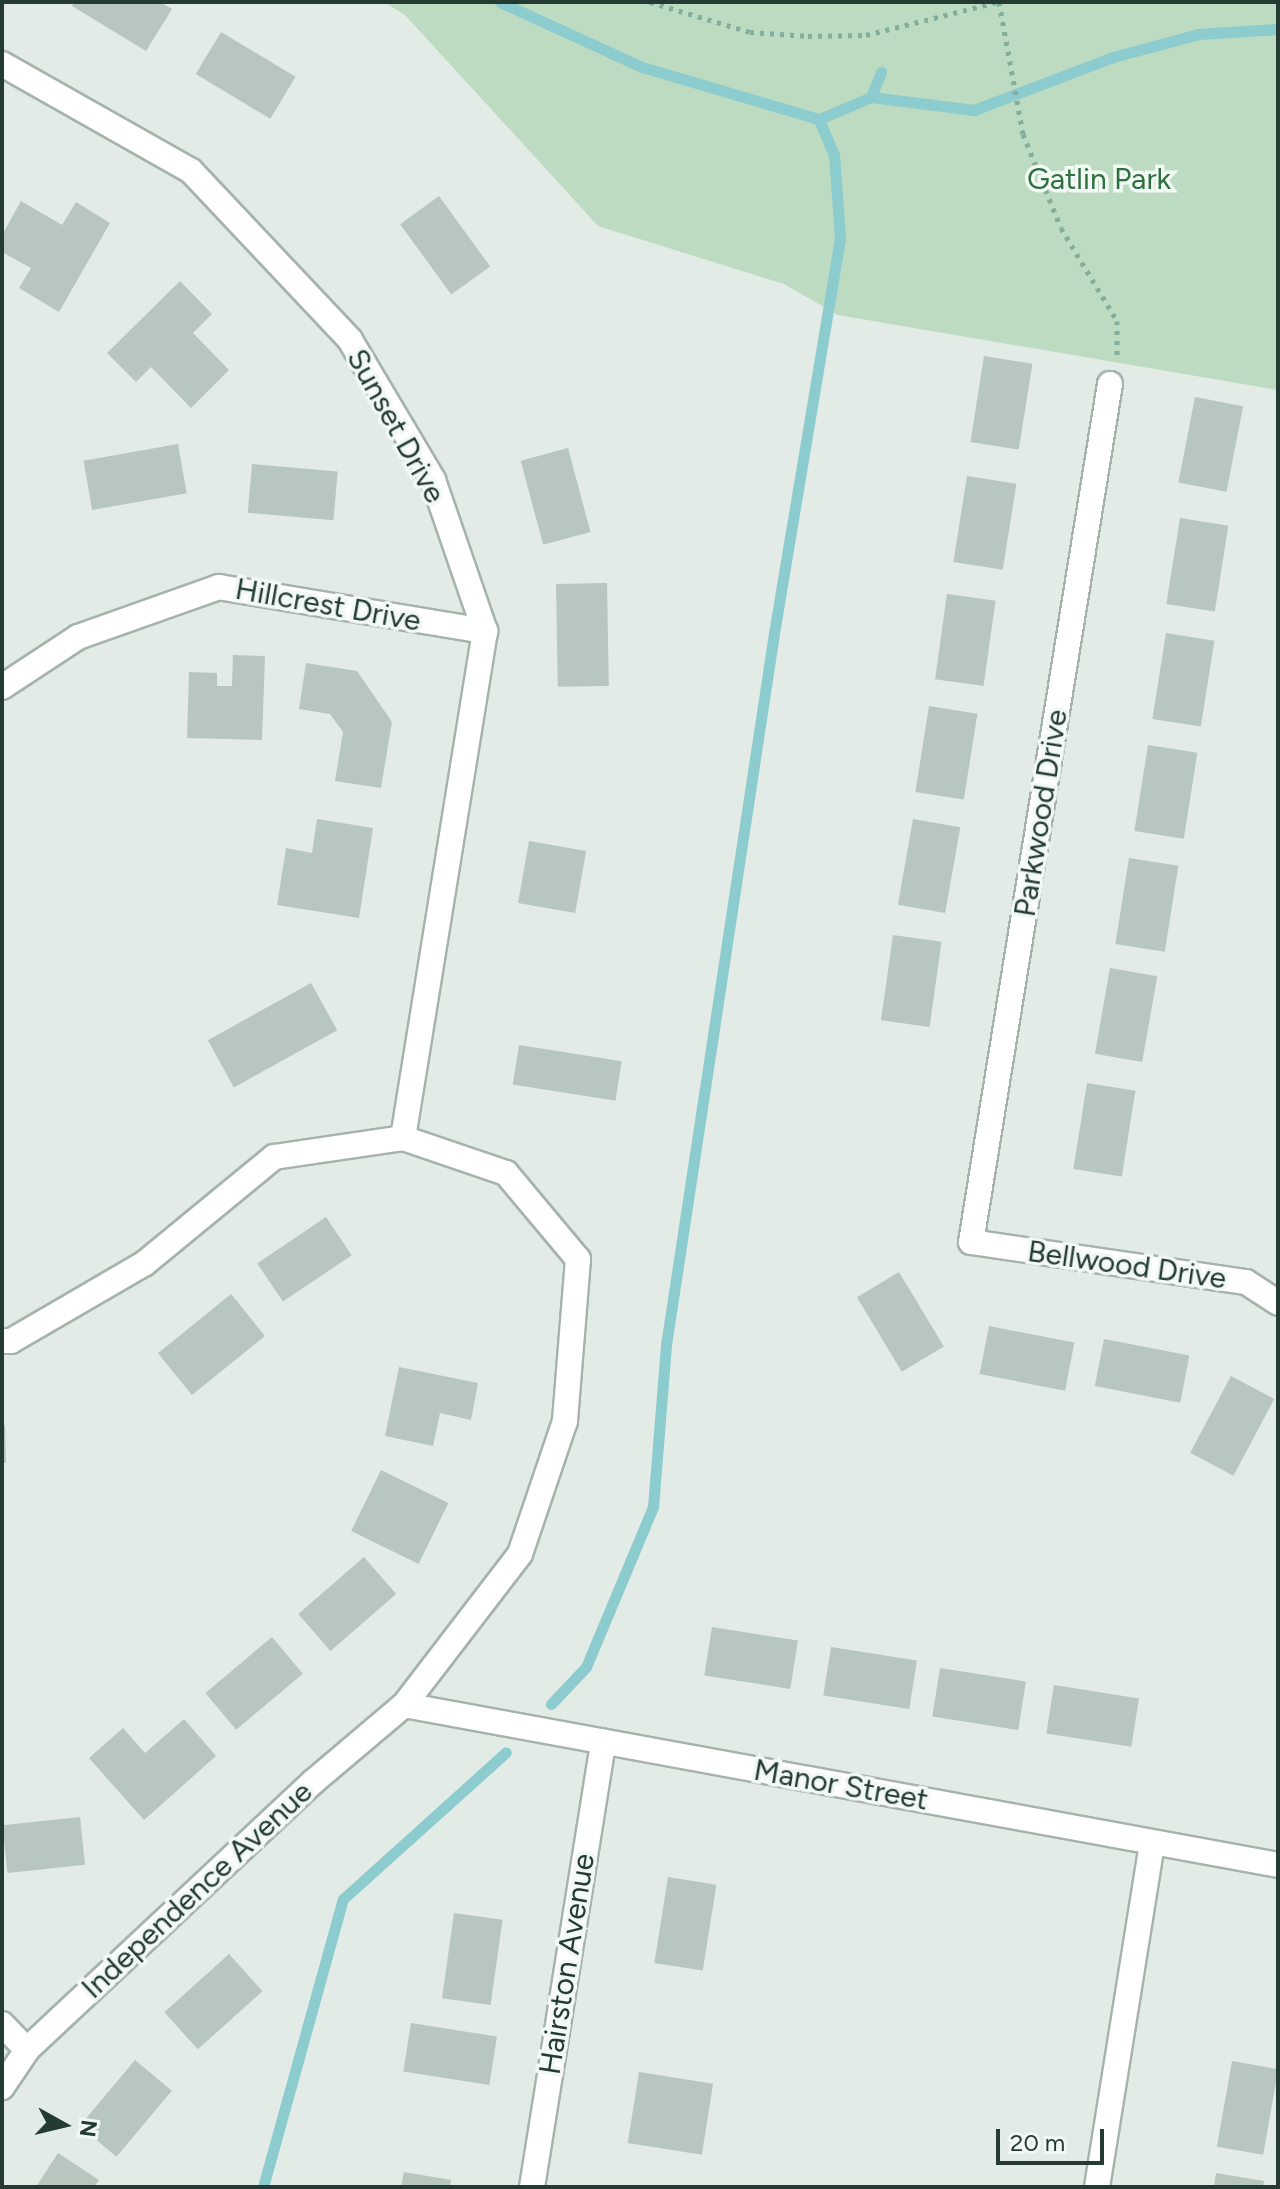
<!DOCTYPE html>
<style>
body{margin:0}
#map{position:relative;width:1280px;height:2189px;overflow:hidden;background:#e2ebe6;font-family:Figtree,sans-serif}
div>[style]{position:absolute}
.green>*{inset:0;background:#bcdbc0}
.stream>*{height:11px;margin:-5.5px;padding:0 5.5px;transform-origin:5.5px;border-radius:5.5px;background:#8ccbce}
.building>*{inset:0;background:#b7c6bf;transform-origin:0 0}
.path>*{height:5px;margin-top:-2.5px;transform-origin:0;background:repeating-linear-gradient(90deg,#84ad9b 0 4px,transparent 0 10px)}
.roads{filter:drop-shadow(2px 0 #a5b3ac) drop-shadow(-2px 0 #a5b3ac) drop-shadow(0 2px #a5b3ac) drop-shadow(0 -2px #a5b3ac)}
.minor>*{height:24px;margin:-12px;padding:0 12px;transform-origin:12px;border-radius:12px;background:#fff}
span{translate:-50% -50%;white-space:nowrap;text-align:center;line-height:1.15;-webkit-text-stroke:7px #f2f8f4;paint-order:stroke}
.park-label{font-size:30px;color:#2f7040}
.street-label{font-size:30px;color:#233b32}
.frame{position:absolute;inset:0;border:4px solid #233b32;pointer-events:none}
.north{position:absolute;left:24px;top:2085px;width:80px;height:80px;-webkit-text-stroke:6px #f2f8f4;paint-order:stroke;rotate:98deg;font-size:22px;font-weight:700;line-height:32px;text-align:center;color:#233b32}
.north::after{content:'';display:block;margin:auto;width:28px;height:36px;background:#233b32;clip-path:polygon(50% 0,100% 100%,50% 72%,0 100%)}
.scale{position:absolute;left:996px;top:2129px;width:108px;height:36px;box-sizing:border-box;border:4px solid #233b32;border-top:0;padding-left:10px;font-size:24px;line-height:28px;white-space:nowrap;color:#233b32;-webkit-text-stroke:6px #f2f8f4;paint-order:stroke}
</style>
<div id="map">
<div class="green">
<i style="clip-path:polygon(384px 2px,1278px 2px,1278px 390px,838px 315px,784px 284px,598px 226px,405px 15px)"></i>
</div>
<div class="stream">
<i style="left:500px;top:2px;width:156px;rotate:24.6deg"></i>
<i style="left:642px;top:67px;width:184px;rotate:16.4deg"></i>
<i style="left:819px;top:119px;width:56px;rotate:-22.9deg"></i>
<i style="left:871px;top:97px;width:104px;rotate:7.2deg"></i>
<i style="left:974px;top:110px;width:149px;rotate:-20.9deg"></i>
<i style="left:1113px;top:57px;width:88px;rotate:-15.1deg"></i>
<i style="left:1198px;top:34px;width:80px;rotate:-3.6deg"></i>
<i style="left:871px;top:97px;width:27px;rotate:-68deg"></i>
<i style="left:551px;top:1704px;width:51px;rotate:-46.6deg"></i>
<i style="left:586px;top:1667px;width:173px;rotate:-67.3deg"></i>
<i style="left:653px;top:1507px;width:163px;rotate:-85.4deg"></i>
<i style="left:666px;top:1345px;width:720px;rotate:-81.37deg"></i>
<i style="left:774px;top:633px;width:400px;rotate:-80.5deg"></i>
<i style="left:840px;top:238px;width:83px;rotate:-94.1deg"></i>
<i style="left:834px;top:155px;width:39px;rotate:-113deg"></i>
<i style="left:263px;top:2187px;width:299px;rotate:-74.5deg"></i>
<i style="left:343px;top:1899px;width:219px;rotate:-42deg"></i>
</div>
<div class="building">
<i style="clip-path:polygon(74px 2px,160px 2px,172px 9px,146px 51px,72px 6px)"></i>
<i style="left:221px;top:32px;width:87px;height:49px;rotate:31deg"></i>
<i style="left:439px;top:196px;width:87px;height:48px;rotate:54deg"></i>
<i style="clip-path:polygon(21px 201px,62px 225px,76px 202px,110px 223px,59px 312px,19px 288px,31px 268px,2px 252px,2px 235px)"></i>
<i style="clip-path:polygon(180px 281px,212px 314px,193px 333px,229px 370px,191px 408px,151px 367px,136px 382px,107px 353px)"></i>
<i style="left:984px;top:356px;width:49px;height:87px;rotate:9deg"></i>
<i style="left:1195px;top:397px;width:49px;height:87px;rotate:11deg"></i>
<i style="left:178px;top:444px;width:50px;height:96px;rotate:80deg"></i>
<i style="left:568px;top:448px;width:87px;height:49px;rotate:75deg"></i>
<i style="left:252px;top:464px;width:86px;height:49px;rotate:5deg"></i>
<i style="left:967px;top:476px;width:50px;height:87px;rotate:9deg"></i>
<i style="left:1180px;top:518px;width:49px;height:87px;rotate:9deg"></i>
<i style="left:607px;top:583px;width:103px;height:51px;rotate:89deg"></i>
<i style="left:947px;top:594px;width:49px;height:86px;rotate:8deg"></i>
<i style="left:1166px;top:633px;width:49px;height:87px;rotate:9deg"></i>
<i style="clip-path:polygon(233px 655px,265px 656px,262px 740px,187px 738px,189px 672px,217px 673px,217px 686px,232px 686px)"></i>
<i style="clip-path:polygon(306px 663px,357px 671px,392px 722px,381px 788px,335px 781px,343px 732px,330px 714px,299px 709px)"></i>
<i style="left:929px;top:706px;width:49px;height:87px;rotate:9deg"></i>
<i style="left:1148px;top:745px;width:50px;height:87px;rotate:9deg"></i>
<i style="clip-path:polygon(317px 819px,373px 828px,359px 918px,277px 905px,286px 848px,312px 853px)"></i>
<i style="left:913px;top:819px;width:48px;height:87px;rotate:10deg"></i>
<i style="left:529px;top:841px;width:58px;height:63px;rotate:10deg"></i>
<i style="left:1129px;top:858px;width:50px;height:87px;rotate:9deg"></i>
<i style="left:893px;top:935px;width:49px;height:86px;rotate:8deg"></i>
<i style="left:1110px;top:968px;width:48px;height:87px;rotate:10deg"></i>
<i style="left:311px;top:983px;width:54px;height:118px;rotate:61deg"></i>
<i style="left:519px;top:1045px;width:104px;height:40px;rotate:9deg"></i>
<i style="left:1087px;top:1083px;width:49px;height:87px;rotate:9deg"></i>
<i style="left:326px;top:1217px;width:46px;height:83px;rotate:56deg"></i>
<i style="left:899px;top:1272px;width:87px;height:49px;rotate:59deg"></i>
<i style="left:231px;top:1294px;width:54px;height:94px;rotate:51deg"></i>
<i style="left:989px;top:1326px;width:87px;height:49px;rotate:11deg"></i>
<i style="left:1104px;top:1339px;width:87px;height:48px;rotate:11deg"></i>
<i style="clip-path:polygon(399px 1367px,478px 1383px,471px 1420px,440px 1413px,433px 1446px,385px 1436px)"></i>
<i style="left:1231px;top:1376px;width:49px;height:87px;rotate:28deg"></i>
<i style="clip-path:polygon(2px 1425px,5px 1425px,6px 1463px,2px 1463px)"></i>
<i style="left:381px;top:1470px;width:75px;height:68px;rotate:26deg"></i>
<i style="left:364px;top:1557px;width:49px;height:87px;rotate:49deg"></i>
<i style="left:712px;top:1627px;width:87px;height:49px;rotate:9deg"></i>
<i style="left:272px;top:1637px;width:48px;height:87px;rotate:50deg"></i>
<i style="left:831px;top:1647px;width:87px;height:49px;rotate:9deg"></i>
<i style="left:940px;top:1668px;width:87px;height:49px;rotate:9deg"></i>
<i style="left:1054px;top:1685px;width:86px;height:49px;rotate:9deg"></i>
<i style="clip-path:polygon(184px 1719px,216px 1756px,144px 1820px,89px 1758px,123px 1728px,145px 1753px)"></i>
<i style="left:80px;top:1817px;width:48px;height:78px;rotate:84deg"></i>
<i style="left:668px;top:1877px;width:49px;height:87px;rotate:9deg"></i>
<i style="left:454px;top:1913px;width:49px;height:86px;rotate:8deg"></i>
<i style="left:229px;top:1954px;width:50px;height:87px;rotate:48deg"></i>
<i style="left:411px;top:2023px;width:87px;height:49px;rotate:9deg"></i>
<i style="left:135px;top:2060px;width:48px;height:86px;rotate:40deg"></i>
<i style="left:1232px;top:2061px;width:47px;height:87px;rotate:10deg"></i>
<i style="left:639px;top:2072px;width:75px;height:72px;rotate:9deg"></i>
<i style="clip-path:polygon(58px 2153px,99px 2180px,94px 2187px,36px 2187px)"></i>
<i style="clip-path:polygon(404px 2172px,451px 2180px,450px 2187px,401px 2187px)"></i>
<i style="clip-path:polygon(1216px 2173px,1264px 2181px,1263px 2187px,1214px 2187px)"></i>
</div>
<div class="path">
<i style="left:650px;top:2px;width:104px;rotate:16.7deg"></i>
<i style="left:750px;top:32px;width:58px;rotate:3.9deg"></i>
<i style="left:808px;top:36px;width:58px;rotate:-1deg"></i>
<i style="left:866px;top:35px;width:135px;rotate:-14.1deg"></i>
<i style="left:999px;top:2px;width:134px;rotate:79.7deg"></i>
<i style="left:1023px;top:134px;width:101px;rotate:68deg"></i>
<i style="left:1061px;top:228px;width:109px;rotate:58.9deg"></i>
<i style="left:1117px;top:321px;width:35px;rotate:90deg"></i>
</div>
<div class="roads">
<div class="minor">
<i style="left:2px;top:64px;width:217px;rotate:29.5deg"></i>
<i style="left:191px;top:171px;width:232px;rotate:46.7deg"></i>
<i style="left:350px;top:340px;width:163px;rotate:59.3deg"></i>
<i style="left:433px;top:480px;width:160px;rotate:71deg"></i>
<i style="left:485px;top:631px;width:514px;rotate:99.19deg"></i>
<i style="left:1110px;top:384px;width:869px;rotate:99.2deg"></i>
<i style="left:971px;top:1242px;width:278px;rotate:8.3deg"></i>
<i style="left:1246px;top:1282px;width:38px;rotate:33deg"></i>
<i style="left:2px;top:687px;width:91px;rotate:-33.3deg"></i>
<i style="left:78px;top:637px;width:150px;rotate:-19.5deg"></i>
<i style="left:219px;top:587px;width:270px;rotate:9.4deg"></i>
<i style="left:2px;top:1341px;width:9px"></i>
<i style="left:11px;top:1341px;width:155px;rotate:-30.2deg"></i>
<i style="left:145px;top:1263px;width:167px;rotate:-39.4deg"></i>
<i style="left:274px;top:1157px;width:130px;rotate:-8.4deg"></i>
<i style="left:403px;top:1138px;width:109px;rotate:18.8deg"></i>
<i style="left:506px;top:1173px;width:112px;rotate:50.1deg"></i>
<i style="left:578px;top:1259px;width:163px;rotate:94.6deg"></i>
<i style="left:565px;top:1421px;width:140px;rotate:108.7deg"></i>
<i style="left:520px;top:1554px;width:190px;rotate:127.5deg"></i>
<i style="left:404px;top:1705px;width:119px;rotate:139.8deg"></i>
<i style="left:313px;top:1782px;width:392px;rotate:136.9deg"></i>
<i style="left:27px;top:2050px;width:45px;rotate:124deg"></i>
<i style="left:404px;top:1705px;width:889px;rotate:10.37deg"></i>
<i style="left:2px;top:2024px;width:36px;rotate:46deg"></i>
<i style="left:532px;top:2187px;width:451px;rotate:-80.9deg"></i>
<i style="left:1097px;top:2187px;width:349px;rotate:-80.9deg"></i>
</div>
</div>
<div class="park-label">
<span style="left:1099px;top:179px">Gatlin Park</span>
</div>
<div class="street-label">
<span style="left:396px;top:426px;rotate:61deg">Sunset Drive</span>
<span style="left:328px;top:605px;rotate:10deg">Hillcrest Drive</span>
<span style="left:1041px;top:813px;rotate:-81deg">Parkwood Drive</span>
<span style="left:1127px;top:1265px;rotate:8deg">Bellwood Drive</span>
<span style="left:841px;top:1785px;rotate:10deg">Manor Street</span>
<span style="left:197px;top:1890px;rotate:-43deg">Independence Avenue</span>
<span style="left:567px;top:1964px;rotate:-81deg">Hairston Avenue</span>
</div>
<div class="frame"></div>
<div class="north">N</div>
<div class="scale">20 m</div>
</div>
